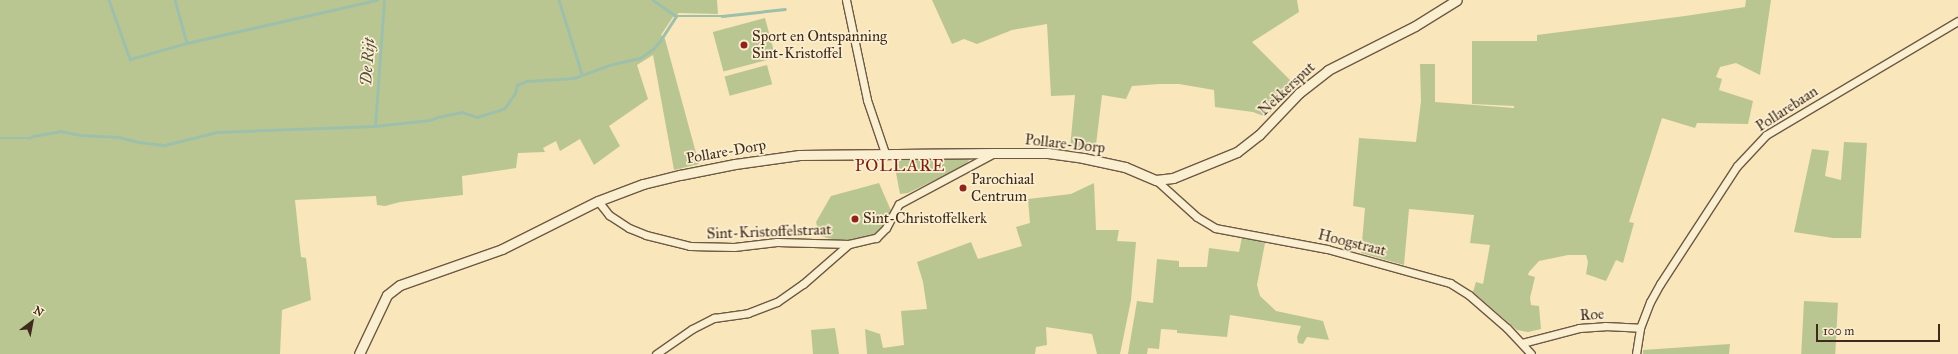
<!DOCTYPE html>
<style>
body{margin:0}
#map{position:relative;width:1958px;height:354px;overflow:hidden;background:#f9e6ba;font-family:"IM FELL Great Primer",serif}
div>[style]{position:absolute}
.green>*{inset:0;background:#bac692;transform-origin:0 0}
.stream>*{height:2.5px;margin:-1.25px;padding:0 1.25px;transform-origin:1.25px;border-radius:1.25px;background:#9ec0ab}
.roads{filter:drop-shadow(1px 0 #6e5943) drop-shadow(-1px 0 #6e5943) drop-shadow(0 1px #6e5943) drop-shadow(0 -1px #6e5943)}
.street>*{height:7px;margin:-3.5px;padding:0 3.5px;transform-origin:3.5px;border-radius:3.5px;background:#fbefd2}
.secondary>*{height:9px;margin:-4.5px;padding:0 4.5px;transform-origin:4.5px;border-radius:4.5px;background:#fbefd2}
.dots>*{width:11px;height:11px;translate:-50% -50%;box-sizing:border-box;border:2px solid #fbefd2;border-radius:50%}
span{translate:-50% -50%;white-space:nowrap;text-align:center;line-height:1.15;-webkit-text-stroke:3.5px #fbefd2;paint-order:stroke}
.poi-label{font-size:15px;color:#3f2a1b}
.left{translate:0 -50%;text-align:left}
.street-label{font-size:15px;color:#3f2a1b}
.water-label{font-size:16px;color:#57503f;font-style:italic}
.quarter-label{font-size:17px;color:#7a1f14;letter-spacing:1px}
.north{position:absolute;left:12px;top:302px;width:40px;height:40px;-webkit-text-stroke:3px #fbefd2;paint-order:stroke;rotate:32deg;font-size:11px;font-weight:700;line-height:16px;text-align:center;color:#3f2a1b}
.north::after{content:'';display:block;margin:auto;width:14px;height:18px;background:#3f2a1b;clip-path:polygon(50% 0,100% 100%,50% 72%,0 100%)}
.scale{position:absolute;left:1816px;top:324px;width:124px;height:18px;box-sizing:border-box;border:2px solid #3f2a1b;border-top:0;padding-left:5px;font-size:12px;line-height:14px;white-space:nowrap;color:#3f2a1b;-webkit-text-stroke:3px #fbefd2;paint-order:stroke}
</style>
<div id="map">
<div class="green">
<i style="clip-path:polygon(0 0,717px 0,718px 14px,679px 13px,673px 17px,661px 35px,665px 39px,699px 164px,674px 170px,653px 55px,637px 65px,648px 99px,609px 126px,620px 146px,594px 165px,580px 139px,560px 151px,556px 141px,543px 148px,545px 152px,518px 153px,516px 168px,462px 176px,463px 195px,400px 202px,385px 206px,377px 205px,376px 196px,295px 200px,301px 257px,306px 258px,311px 300px,282px 310px,280px 354px,0 354px)"></i>
<i style="clip-path:polygon(932px 0,1297px 0,1299px 12px,1252px 42px,1295px 85px,1266px 117px,1253px 112px,1215px 107px,1214px 90px,1179px 84px,1160px 84px,1132px 86px,1126px 99px,1102px 95px,1095px 153px,1070px 148px,1075px 95px,1051px 96px,1047px 24px,1012px 30px,977px 44px,964px 39px,952px 44px)"></i>
<i style="clip-path:polygon(1746px 0,1771px 0,1760px 75px,1736px 63px,1720px 67px,1716px 77px,1722px 79px,1719px 90px,1753px 101px,1748px 124px,1697px 123px,1695px 128px,1662px 118px,1629px 222px,1634px 223px,1623px 263px,1616px 260px,1606px 281px,1586px 274px,1588px 262px,1586px 255px,1568px 255px,1539px 261px,1529px 272px,1528px 275px,1535px 277px,1530px 298px,1531px 305px,1539px 306px,1541px 329px,1528px 332px,1517px 330px,1473px 292px,1476px 282px,1483px 284px,1490px 245px,1470px 243px,1474px 215px,1409px 209px,1404px 265px,1361px 253px,1365px 208px,1353px 206px,1359px 138px,1416px 142px,1421px 101px,1420px 64px,1435px 64px,1435px 102px,1514px 108px,1514px 106px,1472px 104px,1472px 41px,1537px 41px,1537px 35px,1685px 16px,1745px 7px)"></i>
<i style="left:765px;top:18px;width:41px;height:54px;rotate:75deg"></i>
<i style="left:767px;top:65px;width:20px;height:44px;rotate:75deg"></i>
<i style="clip-path:polygon(1844px 142px,1867px 143px,1861px 238px,1833px 238px,1794px 232px,1812px 149px,1829px 151px,1825px 176px,1841px 180px)"></i>
<i style="clip-path:polygon(893px 157px,968px 157px,970px 159px,966px 164px,949px 173px,908px 193px,900px 194px)"></i>
<i style="clip-path:polygon(879px 183px,892px 213px,877px 234px,845px 241px,827px 238px,819px 235px,816px 222px,831px 196px)"></i>
<i style="clip-path:polygon(1094px 183px,1096px 230px,1119px 230px,1117px 241px,1136px 242px,1131px 300px,1120px 354px,1097px 354px,1092px 334px,1046px 327px,1047px 345px,1036px 347px,1035px 354px,867px 354px,865px 329px,880px 334px,883px 348px,904px 345px,901px 311px,927px 309px,923px 282px,917px 262px,971px 242px,978px 259px,1022px 246px,1016px 227px,1030px 223px,1028px 199px,1071px 194px)"></i>
<i style="clip-path:polygon(1242px 237px,1265px 243px,1257px 285px,1260px 296px,1276px 311px,1323px 321px,1329px 340px,1307px 337px,1303px 344px,1298px 343px,1297px 337px,1301px 326px,1230px 315px,1227px 337px,1177px 333px,1177px 330px,1161px 329px,1159px 349px,1148px 348px,1147px 354px,1128px 354px,1137px 301px,1153px 303px,1157px 259px,1179px 261px,1179px 267px,1207px 267px,1209px 248px,1239px 252px)"></i>
<i style="left:1804px;top:301px;width:34px;height:53px;rotate:3deg"></i>
<i style="clip-path:polygon(835px 328px,839px 354px,813px 354px,811px 330px)"></i>
<i style="clip-path:polygon(1730px 344px,1729px 354px,1643px 354px,1643px 350px)"></i>
</div>
<div class="stream">
<i style="left:109px;top:0;width:63px;rotate:70.4deg"></i>
<i style="left:130px;top:59px;width:59px;rotate:-15.7deg"></i>
<i style="left:175px;top:0;width:45px;rotate:74.4deg"></i>
<i style="left:187px;top:43px;width:195px;rotate:-12.8deg"></i>
<i style="left:559px;top:0;width:77px;rotate:72.7deg"></i>
<i style="left:653px;top:0;width:28px;rotate:35deg"></i>
<i style="left:676px;top:16px;width:46px"></i>
<i style="left:722px;top:16px;width:63px;rotate:-6.3deg"></i>
<i style="left:375px;top:126px;width:126px;rotate:-85.9deg"></i>
<i style="left:0;top:138px;width:29px"></i>
<i style="left:29px;top:138px;width:4px;rotate:-27deg"></i>
<i style="left:33px;top:136px;width:27px;rotate:-10deg"></i>
<i style="left:60px;top:131px;width:21px;rotate:11deg"></i>
<i style="left:81px;top:135px;width:38px;rotate:3deg"></i>
<i style="left:119px;top:137px;width:21px;rotate:14deg"></i>
<i style="left:139px;top:142px;width:26px;rotate:7deg"></i>
<i style="left:165px;top:145px;width:54px;rotate:-14deg"></i>
<i style="left:217px;top:132px;width:158px;rotate:-2.2deg"></i>
<i style="left:375px;top:126px;width:55px;rotate:-6.2deg"></i>
<i style="left:430px;top:120px;width:9px;rotate:-21deg"></i>
<i style="left:438px;top:117px;width:25px;rotate:-12deg"></i>
<i style="left:462px;top:112px;width:16px;rotate:18deg"></i>
<i style="left:477px;top:117px;width:28px;rotate:-17deg"></i>
<i style="left:504px;top:109px;width:19px;rotate:-55deg"></i>
<i style="left:515px;top:93px;width:8px;rotate:-76deg"></i>
<i style="left:517px;top:85px;width:11px;rotate:-22deg"></i>
<i style="left:527px;top:81px;width:47px;rotate:-3.7deg"></i>
<i style="left:574px;top:78px;width:37px;rotate:-20deg"></i>
<i style="left:609px;top:65px;width:32px;rotate:-13deg"></i>
<i style="left:640px;top:58px;width:16px;rotate:-35deg"></i>
<i style="left:653px;top:49px;width:11px;rotate:-49deg"></i>
<i style="left:660px;top:41px;width:30px;rotate:-57deg"></i>
</div>
<div class="roads">
<div class="street">
<i style="left:846px;top:0;width:102px;rotate:78.1deg"></i>
<i style="left:867px;top:100px;width:56px;rotate:71.2deg"></i>
<i style="left:1156px;top:180px;width:55px;rotate:42.1deg"></i>
<i style="left:1197px;top:217px;width:21px;rotate:31deg"></i>
<i style="left:1215px;top:228px;width:114px;rotate:10.6deg"></i>
<i style="left:1327px;top:249px;width:128px;rotate:15.5deg"></i>
<i style="left:1450px;top:283px;width:22px;rotate:32deg"></i>
<i style="left:1469px;top:295px;width:50px;rotate:41deg"></i>
<i style="left:1507px;top:328px;width:35px;rotate:47deg"></i>
<i style="left:598px;top:201px;width:18px;rotate:52deg"></i>
<i style="left:609px;top:215px;width:24px;rotate:33deg"></i>
<i style="left:629px;top:228px;width:18px;rotate:22deg"></i>
<i style="left:646px;top:235px;width:45px;rotate:14deg"></i>
<i style="left:690px;top:246px;width:44px;rotate:1.3deg"></i>
<i style="left:734px;top:247px;width:43px;rotate:-6.6deg"></i>
<i style="left:777px;top:242px;width:72px;rotate:1.6deg"></i>
<i style="left:849px;top:244px;width:28px;rotate:-13deg"></i>
<i style="left:876px;top:238px;width:14px;rotate:-45deg"></i>
<i style="left:886px;top:228px;width:27px;rotate:-62deg"></i>
<i style="left:899px;top:204px;width:108px;rotate:-28.2deg"></i>
<i style="left:1522px;top:343px;width:59px;rotate:-14.7deg"></i>
<i style="left:1579px;top:328px;width:26px;rotate:-4deg"></i>
<i style="left:1605px;top:326px;width:35px;rotate:3deg"></i>
<i style="left:656px;top:354px;width:44px;rotate:-34.8deg"></i>
<i style="left:692px;top:329px;width:25px;rotate:-27deg"></i>
<i style="left:714px;top:318px;width:34px;rotate:-8deg"></i>
<i style="left:748px;top:313px;width:31px;rotate:-21deg"></i>
<i style="left:777px;top:302px;width:32px;rotate:-35deg"></i>
<i style="left:803px;top:284px;width:61px;rotate:-41deg"></i>
<i style="left:1636px;top:354px;width:26px;rotate:-81deg"></i>
<i style="left:1640px;top:328px;width:28px;rotate:-69deg"></i>
<i style="left:1650px;top:302px;width:21px;rotate:-61deg"></i>
<i style="left:1660px;top:284px;width:141px;rotate:-56.9deg"></i>
<i style="left:1737px;top:166px;width:42px;rotate:-46.9deg"></i>
<i style="left:1766px;top:135px;width:223px;rotate:-30.7deg"></i>
</div>
<div class="secondary">
<i style="left:359px;top:354px;width:65px;rotate:-64.6deg"></i>
<i style="left:387px;top:295px;width:16px;rotate:-38deg"></i>
<i style="left:400px;top:285px;width:108px;rotate:-19.4deg"></i>
<i style="left:502px;top:249px;width:107px;rotate:-26.6deg"></i>
<i style="left:598px;top:201px;width:48px;rotate:-20.7deg"></i>
<i style="left:643px;top:184px;width:38px;rotate:-14deg"></i>
<i style="left:680px;top:175px;width:56px;rotate:-11.3deg"></i>
<i style="left:735px;top:164px;width:65px;rotate:-8deg"></i>
<i style="left:799px;top:155px;width:196px;rotate:-0.6deg"></i>
<i style="left:995px;top:153px;width:53px"></i>
<i style="left:1048px;top:153px;width:35px;rotate:8deg"></i>
<i style="left:1083px;top:158px;width:43px;rotate:12.1deg"></i>
<i style="left:1125px;top:167px;width:34px;rotate:23deg"></i>
<i style="left:1156px;top:180px;width:17px;rotate:-7deg"></i>
<i style="left:1173px;top:178px;width:69px;rotate:-22.1deg"></i>
<i style="left:1237px;top:152px;width:28px;rotate:-38deg"></i>
<i style="left:1259px;top:135px;width:58px;rotate:-46.4deg"></i>
<i style="left:1299px;top:93px;width:37px;rotate:-38deg"></i>
<i style="left:1328px;top:70px;width:97px;rotate:-26.8deg"></i>
<i style="left:1415px;top:26px;width:49px;rotate:-31.8deg"></i>
</div>
</div>
<div class="dots">
<i style="left:744px;top:45px;background:#8f2418"></i>
<i style="left:963px;top:188px;background:#8f2418"></i>
<i style="left:855px;top:219px;background:#8f2418"></i>
</div>
<div class="poi-label">
<span class="left" style="left:752px;top:45px">Sport en Ontspanning<br>Sint-Kristoffel</span>
<span class="left" style="left:971px;top:188px">Parochiaal<br>Centrum</span>
<span class="left" style="left:863px;top:219px">Sint-Christoffelkerk</span>
</div>
<div class="street-label">
<span style="left:1287px;top:89px;rotate:-43deg">Nekkersput</span>
<span style="left:1787px;top:109px;rotate:-33deg">Pollarebaan</span>
<span style="left:1065px;top:144px;rotate:6deg">Pollare-Dorp</span>
<span style="left:726px;top:152px;rotate:-10deg">Pollare-Dorp</span>
<span style="left:769px;top:232px;rotate:-2deg">Sint-Kristoffelstraat</span>
<span style="left:1352px;top:243px;rotate:14deg">Hoogstraat</span>
<span style="left:1592px;top:315px;rotate:-4deg">Roe</span>
</div>
<div class="water-label">
<span style="left:368px;top:62px;rotate:-86deg">De Rijt</span>
</div>
<div class="quarter-label">
<span style="left:900px;top:166px">POLLARE</span>
</div>
<div class="north">N</div>
<div class="scale">100 m</div>
</div>
